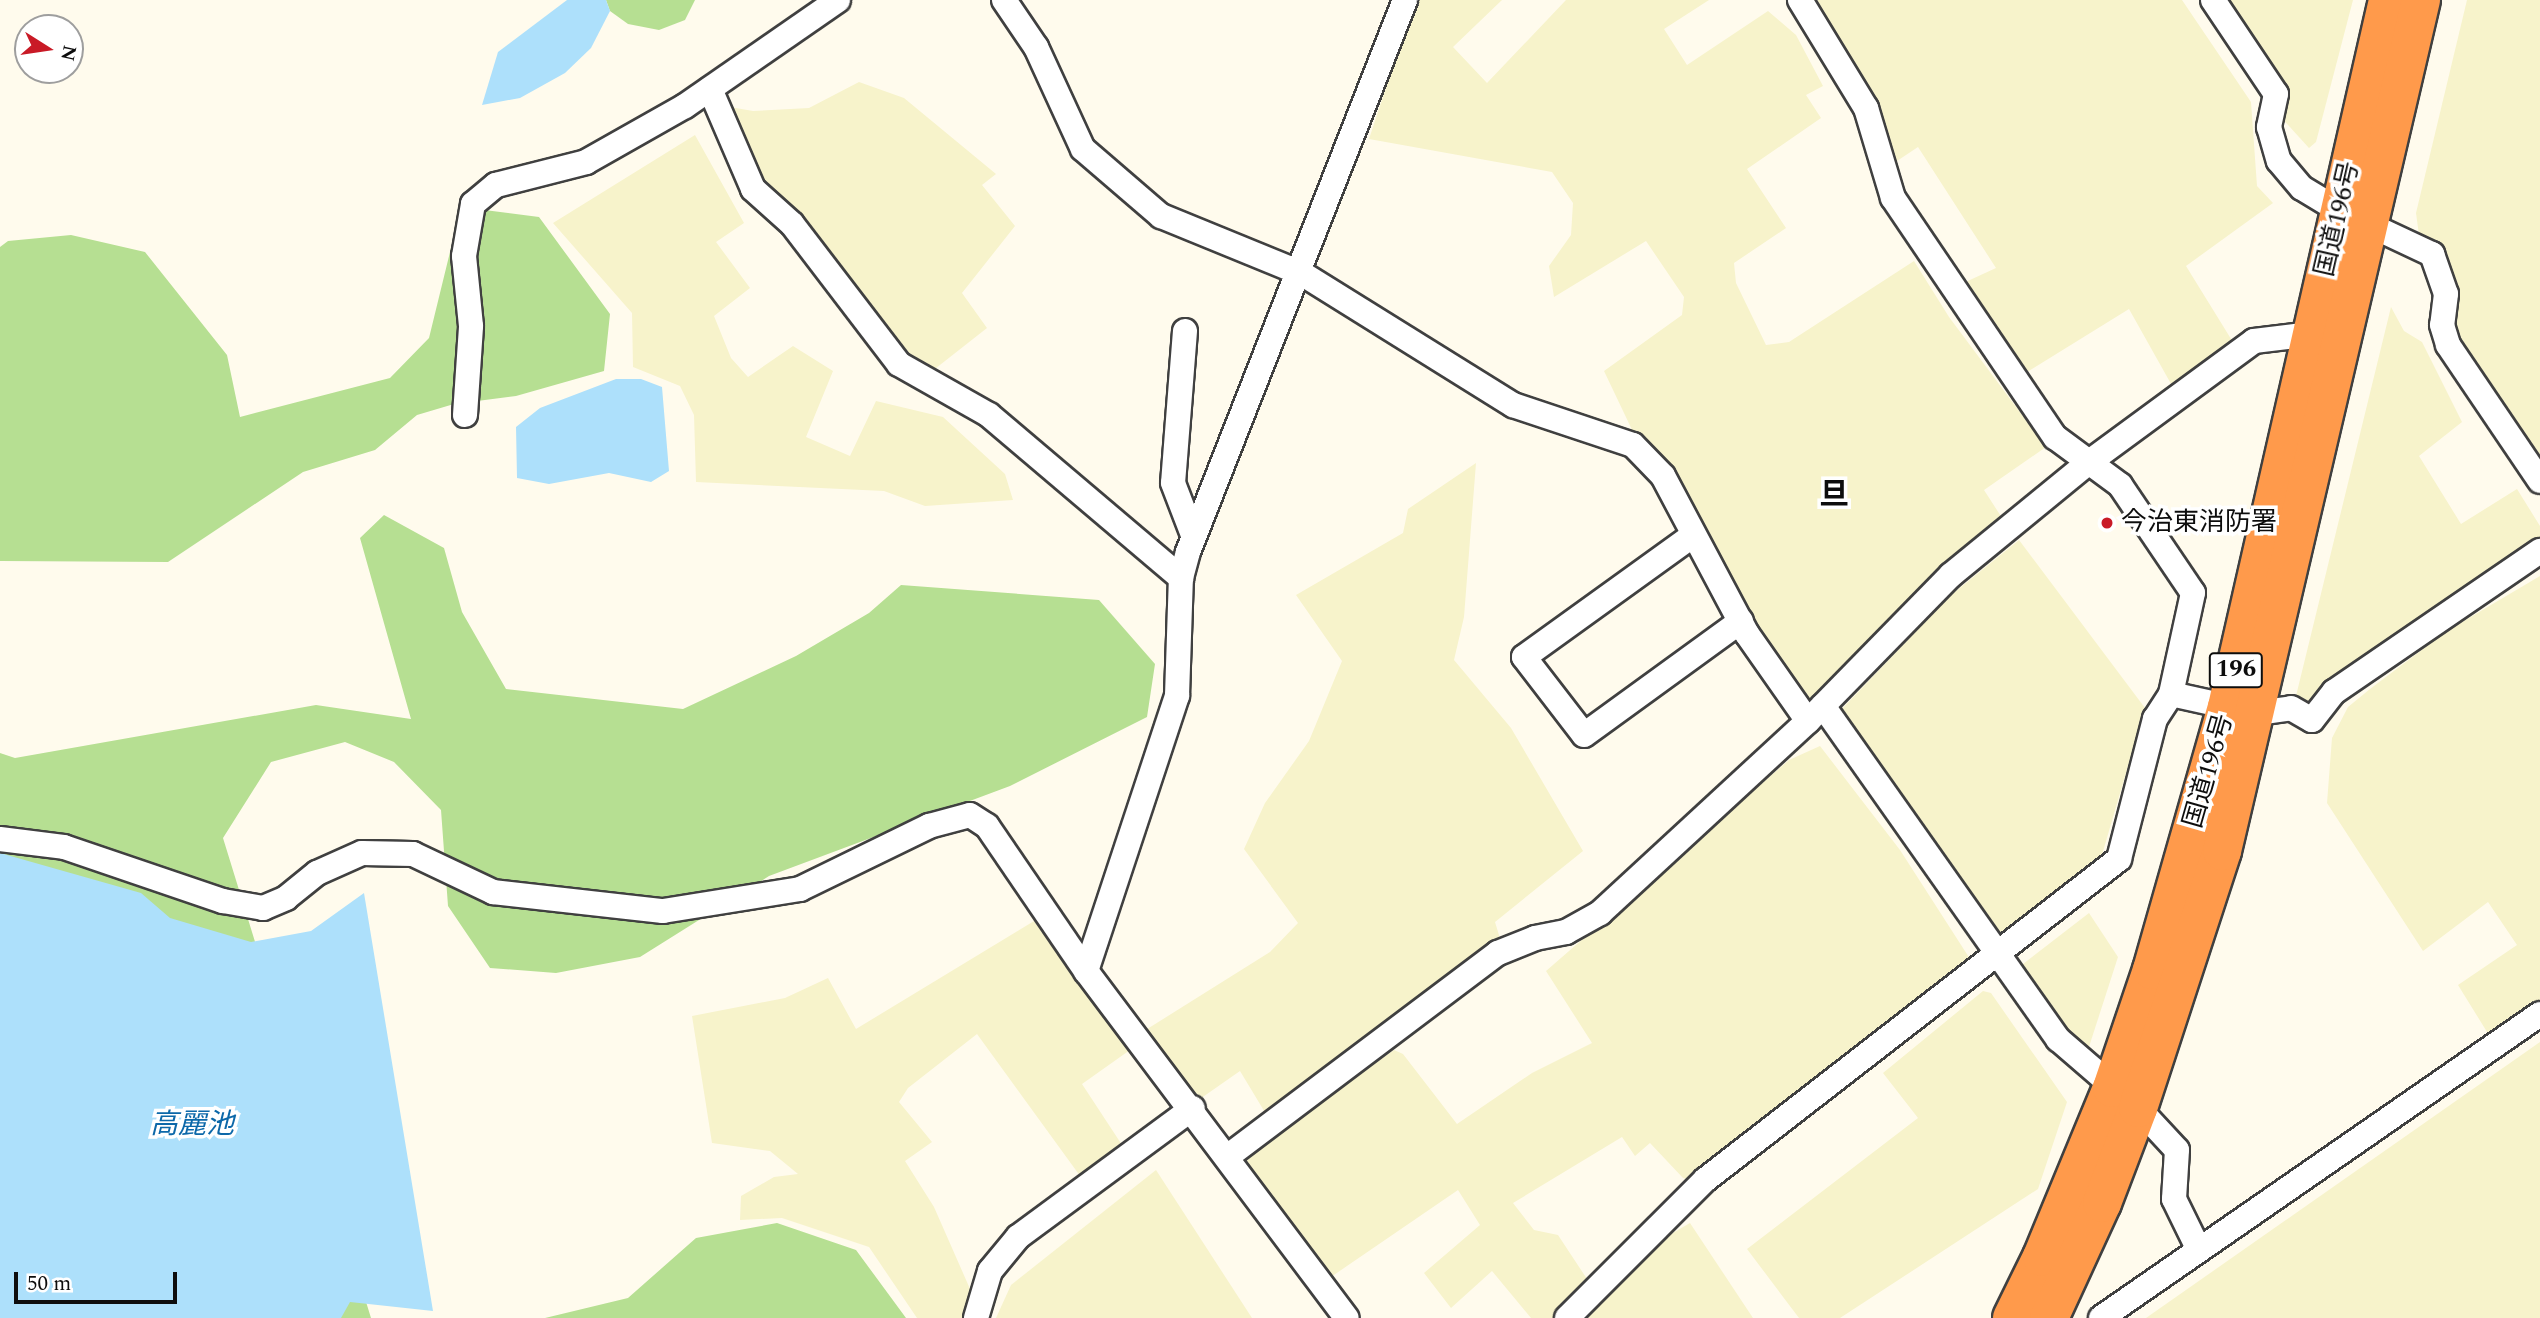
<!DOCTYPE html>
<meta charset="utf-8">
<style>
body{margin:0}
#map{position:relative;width:2540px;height:1318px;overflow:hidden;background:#fffbed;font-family:Spectral,"Noto Sans JP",serif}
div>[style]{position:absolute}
.farmland>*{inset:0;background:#f7f3cb}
.forest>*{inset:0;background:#b6df92}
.water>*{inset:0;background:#ade0fb}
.roads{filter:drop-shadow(2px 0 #404040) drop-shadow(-2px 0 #404040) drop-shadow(0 2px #404040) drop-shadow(0 -2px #404040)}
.street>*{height:24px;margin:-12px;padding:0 12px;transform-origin:12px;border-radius:12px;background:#fff}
.highway>*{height:38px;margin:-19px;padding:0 19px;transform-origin:19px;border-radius:19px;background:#ff9a4b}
.dots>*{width:19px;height:19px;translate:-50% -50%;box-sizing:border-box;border:4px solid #fff;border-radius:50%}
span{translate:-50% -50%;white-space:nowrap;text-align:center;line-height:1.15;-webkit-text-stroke:7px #fff;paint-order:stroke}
.shield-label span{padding:2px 5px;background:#fff;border:2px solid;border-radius:5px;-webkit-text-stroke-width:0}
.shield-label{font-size:24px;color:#0d0d0d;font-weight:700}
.street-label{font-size:26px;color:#0d0d0d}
.poi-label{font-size:26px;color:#0d0d0d}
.left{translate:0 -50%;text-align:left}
.water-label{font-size:28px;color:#0c68a9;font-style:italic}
.quarter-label{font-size:30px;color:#0d0d0d;font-weight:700}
.north{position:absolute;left:14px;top:14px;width:70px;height:70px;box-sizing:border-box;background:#fff;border:2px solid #9e9e9e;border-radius:50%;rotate:102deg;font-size:19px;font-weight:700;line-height:28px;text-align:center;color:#0d0d0d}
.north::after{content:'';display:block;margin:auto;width:24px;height:32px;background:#c91a26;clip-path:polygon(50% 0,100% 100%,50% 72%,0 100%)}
.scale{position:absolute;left:14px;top:1272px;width:163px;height:32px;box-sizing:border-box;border:4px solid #0d0d0d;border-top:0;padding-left:9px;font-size:21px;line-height:24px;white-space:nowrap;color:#0d0d0d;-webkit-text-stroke:5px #fff;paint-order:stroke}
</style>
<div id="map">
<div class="farmland">
<i style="clip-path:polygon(1415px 0,1502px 0,1453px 47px,1487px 83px,1566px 0,1709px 0,1664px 29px,1687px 65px,1768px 11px,1796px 35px,1823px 86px,1806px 95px,1821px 118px,1747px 169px,1786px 228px,1734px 263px,1736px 283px,1766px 345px,1789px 342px,1914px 261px,1949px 317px,2046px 447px,1984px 490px,2004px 521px,1810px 711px,1634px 434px,1604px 371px,1682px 315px,1684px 297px,1646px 241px,1554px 297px,1549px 266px,1571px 235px,1573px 203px,1552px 172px,1369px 139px)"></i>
<i style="clip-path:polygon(1808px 0,2182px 0,2251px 102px,2257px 186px,2273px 203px,2186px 266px,2236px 347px,2175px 391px,2129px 309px,2019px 377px,1959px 285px,1996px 268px,1918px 147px,1891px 165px)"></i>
<i style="clip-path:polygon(2221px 0,2353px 0,2316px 142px,2309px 148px,2277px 113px)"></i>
<i style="clip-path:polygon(2467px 0,2540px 0,2540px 470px,2457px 348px,2419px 235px,2416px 213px)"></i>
<i style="clip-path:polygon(859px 82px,904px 98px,996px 174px,982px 185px,1015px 226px,962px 293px,987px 328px,931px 372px,903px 349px,758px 185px,730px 107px,753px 111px,809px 108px)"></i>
<i style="clip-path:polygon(695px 135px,744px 223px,716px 242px,750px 288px,714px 316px,731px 358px,748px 377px,793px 346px,833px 371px,806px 437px,850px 456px,876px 401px,943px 417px,1005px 474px,1013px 500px,925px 506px,884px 491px,696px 482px,694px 415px,680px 386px,633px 367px,632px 313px,553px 223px)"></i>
<i style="clip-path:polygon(2391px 307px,2404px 331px,2422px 342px,2462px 422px,2419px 456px,2461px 524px,2517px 489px,2540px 526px,2540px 542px,2311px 709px,2296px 696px)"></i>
<i style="clip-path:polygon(1476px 463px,1464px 617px,1454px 660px,1511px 728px,1583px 851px,1495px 922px,1502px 945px,1269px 1119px,1240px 1071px,1197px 1101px,1144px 1031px,1270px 952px,1298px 923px,1244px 849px,1265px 803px,1309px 741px,1342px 661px,1296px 595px,1403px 533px,1408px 509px)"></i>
<i style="clip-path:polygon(2019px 540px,2145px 708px,2099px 865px,1997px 945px,1837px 714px,1951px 595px)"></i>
<i style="clip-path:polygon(2540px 576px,2540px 1006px,2492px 1040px,2458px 985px,2517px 945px,2488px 902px,2423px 951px,2327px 803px,2332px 738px,2348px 707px,2370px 689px,2447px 631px)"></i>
<i style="clip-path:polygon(1820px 746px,1900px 850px,1972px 962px,1694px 1181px,1683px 1178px,1650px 1143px,1635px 1156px,1622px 1137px,1513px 1203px,1534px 1230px,1558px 1235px,1589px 1282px,1553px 1318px,1531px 1318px,1492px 1271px,1451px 1308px,1424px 1273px,1480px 1225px,1458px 1190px,1328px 1279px,1239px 1160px,1394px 1050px,1403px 1054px,1457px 1124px,1532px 1073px,1592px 1043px,1546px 971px,1789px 760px)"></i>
<i style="clip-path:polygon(2089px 913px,2118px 957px,2087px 1053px,2078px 1051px,2014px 971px)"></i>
<i style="clip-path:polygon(1034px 921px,1130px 1050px,1082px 1084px,1124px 1148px,1083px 1180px,977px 1034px,908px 1088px,899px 1102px,932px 1142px,905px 1161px,934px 1207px,974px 1298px,968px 1318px,917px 1318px,869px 1247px,782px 1218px,740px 1220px,741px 1196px,774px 1177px,798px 1174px,770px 1151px,712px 1143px,692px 1016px,785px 998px,828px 978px,856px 1029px)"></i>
<i style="clip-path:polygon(1983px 991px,1991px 993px,2067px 1102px,2038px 1189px,1840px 1318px,1799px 1318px,1747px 1249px,1918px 1118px,1883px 1073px)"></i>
<i style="clip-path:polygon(2540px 1042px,2540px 1318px,2146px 1318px)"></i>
<i style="clip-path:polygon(1156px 1170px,1252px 1318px,996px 1318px,1011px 1285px)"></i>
<i style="clip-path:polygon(1690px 1223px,1753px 1318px,1586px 1318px,1652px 1245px)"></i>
</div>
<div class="forest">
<i style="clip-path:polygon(606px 0,695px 0,685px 20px,659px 30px,628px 24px,610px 11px)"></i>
<i style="clip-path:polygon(461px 207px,539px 217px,610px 314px,604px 371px,516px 396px,454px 404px,417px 415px,375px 450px,303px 472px,168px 562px,0 561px,0 247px,8px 241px,71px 235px,145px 252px,227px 355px,240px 417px,390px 378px,429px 338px)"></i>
<i style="clip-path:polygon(384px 515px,444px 548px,462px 612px,506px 689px,683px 709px,796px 656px,869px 613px,901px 585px,1099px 600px,1155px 664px,1147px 717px,1010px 786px,769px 876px,640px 957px,556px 973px,490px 968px,448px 906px,441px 810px,394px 762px,345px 742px,271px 762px,223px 838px,371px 1318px,0 1318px,0 753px,15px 758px,316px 705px,411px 719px,360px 538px)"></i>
<i style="clip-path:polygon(777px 1223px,856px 1250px,906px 1318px,545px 1318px,628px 1298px,696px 1238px)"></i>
</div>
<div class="water">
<i style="clip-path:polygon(567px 0,606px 0,610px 11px,591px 48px,565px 73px,520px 98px,482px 105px,498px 52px)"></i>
<i style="clip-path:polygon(616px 379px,641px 379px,662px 387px,669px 471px,651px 482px,609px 473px,549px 484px,517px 478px,516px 427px,540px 408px)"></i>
<i style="clip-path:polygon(0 853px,141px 893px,170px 918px,251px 942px,311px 931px,364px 893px,433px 1311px,350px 1302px,341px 1318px,0 1318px)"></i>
</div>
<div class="roads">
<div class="street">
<i style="left:1004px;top:0;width:57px;rotate:55.8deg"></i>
<i style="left:1036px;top:47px;width:112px;rotate:65.3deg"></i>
<i style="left:1083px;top:149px;width:103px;rotate:40.7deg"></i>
<i style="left:1161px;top:216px;width:151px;rotate:22.2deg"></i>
<i style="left:1301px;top:273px;width:250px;rotate:31.9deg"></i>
<i style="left:1513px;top:405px;width:126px;rotate:18.4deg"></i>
<i style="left:1633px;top:445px;width:43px;rotate:45.9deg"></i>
<i style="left:1663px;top:476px;width:179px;rotate:62deg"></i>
<i style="left:1747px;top:634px;width:106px;rotate:55deg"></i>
<i style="left:1800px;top:0;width:127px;rotate:58.6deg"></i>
<i style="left:1866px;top:108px;width:94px;rotate:73.3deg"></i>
<i style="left:1893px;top:198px;width:289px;rotate:55.9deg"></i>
<i style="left:2055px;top:437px;width:81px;rotate:36.4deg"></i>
<i style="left:2120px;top:485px;width:130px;rotate:55.9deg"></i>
<i style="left:2193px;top:593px;width:103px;rotate:102.3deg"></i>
<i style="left:2171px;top:694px;width:88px;rotate:12.5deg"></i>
<i style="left:2257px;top:713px;width:34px;rotate:-8deg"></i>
<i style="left:2291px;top:708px;width:24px;rotate:30deg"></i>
<i style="left:2312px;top:720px;width:36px;rotate:-52deg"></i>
<i style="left:2334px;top:692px;width:250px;rotate:-34.4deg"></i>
<i style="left:2213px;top:0;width:113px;rotate:56.2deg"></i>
<i style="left:2276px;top:94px;width:34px;rotate:102deg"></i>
<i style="left:2269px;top:127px;width:35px;rotate:74deg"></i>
<i style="left:2279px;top:161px;width:35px;rotate:50deg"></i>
<i style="left:2302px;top:188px;width:44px;rotate:31.2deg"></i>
<i style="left:2340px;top:211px;width:102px;rotate:25.1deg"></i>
<i style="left:2432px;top:254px;width:42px;rotate:70.7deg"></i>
<i style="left:2446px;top:294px;width:31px;rotate:97deg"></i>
<i style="left:2442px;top:325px;width:21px;rotate:73deg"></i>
<i style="left:2448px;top:345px;width:164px;rotate:55.9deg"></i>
<i style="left:710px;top:89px;width:109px;rotate:66.7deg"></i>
<i style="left:753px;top:189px;width:52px;rotate:41.9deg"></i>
<i style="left:792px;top:224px;width:176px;rotate:52.6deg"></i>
<i style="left:899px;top:364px;width:103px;rotate:29.5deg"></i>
<i style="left:989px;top:415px;width:252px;rotate:40.3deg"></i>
<i style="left:1185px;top:331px;width:152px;rotate:94.5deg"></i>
<i style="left:1173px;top:483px;width:56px;rotate:69deg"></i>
<i style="left:465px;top:415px;width:89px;rotate:-86.1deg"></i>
<i style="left:471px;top:326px;width:70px;rotate:-95.7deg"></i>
<i style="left:464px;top:256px;width:53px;rotate:-80.2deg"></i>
<i style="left:473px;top:204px;width:30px;rotate:-40deg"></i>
<i style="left:496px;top:185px;width:93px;rotate:-14.3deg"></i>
<i style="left:586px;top:162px;width:114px;rotate:-29.5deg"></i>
<i style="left:685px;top:106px;width:186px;rotate:-34.7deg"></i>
<i style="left:1692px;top:536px;width:207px;rotate:144.2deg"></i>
<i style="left:1524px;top:657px;width:98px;rotate:52.4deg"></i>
<i style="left:1584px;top:735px;width:194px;rotate:-36deg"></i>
<i style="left:1823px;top:706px;width:408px;rotate:54.8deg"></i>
<i style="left:2058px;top:1039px;width:106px;rotate:40.8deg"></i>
<i style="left:2138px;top:1108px;width:57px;rotate:47.1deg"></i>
<i style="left:2177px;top:1150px;width:49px;rotate:93.5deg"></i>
<i style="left:2174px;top:1199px;width:55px;rotate:63.9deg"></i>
<i style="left:0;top:839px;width:64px;rotate:7.1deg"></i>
<i style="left:64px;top:847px;width:168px;rotate:18.8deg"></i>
<i style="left:223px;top:901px;width:41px;rotate:9.9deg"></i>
<i style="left:263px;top:908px;width:25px;rotate:-23deg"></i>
<i style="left:286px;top:898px;width:40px;rotate:-39deg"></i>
<i style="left:317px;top:873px;width:49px;rotate:-24deg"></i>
<i style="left:362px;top:853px;width:51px;rotate:1.1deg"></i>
<i style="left:413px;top:854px;width:89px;rotate:25.4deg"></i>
<i style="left:493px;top:892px;width:171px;rotate:6.4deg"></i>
<i style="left:663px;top:911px;width:139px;rotate:-9.1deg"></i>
<i style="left:800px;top:889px;width:144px;rotate:-26deg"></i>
<i style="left:929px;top:826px;width:42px;rotate:-15deg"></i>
<i style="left:970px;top:815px;width:20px;rotate:33deg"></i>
<i style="left:987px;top:826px;width:176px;rotate:55.7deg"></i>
<i style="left:1086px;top:971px;width:434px;rotate:53.1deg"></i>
<i style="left:1086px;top:971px;width:290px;rotate:-71.7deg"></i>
<i style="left:1177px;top:696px;width:118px;rotate:-88.1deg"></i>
<i style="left:1181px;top:578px;width:27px;rotate:-75deg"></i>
<i style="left:1188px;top:552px;width:593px;rotate:-68.54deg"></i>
<i style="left:1227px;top:1157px;width:339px;rotate:-37deg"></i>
<i style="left:1498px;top:953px;width:40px;rotate:-22deg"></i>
<i style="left:1535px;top:938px;width:32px;rotate:-11deg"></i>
<i style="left:1566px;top:932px;width:39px;rotate:-29deg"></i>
<i style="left:1600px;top:913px;width:283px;rotate:-42.7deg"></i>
<i style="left:1808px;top:721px;width:204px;rotate:-45.6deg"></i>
<i style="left:1951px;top:575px;width:177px;rotate:-39.3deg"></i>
<i style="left:2088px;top:463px;width:206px;rotate:-36.3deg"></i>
<i style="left:2254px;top:341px;width:58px;rotate:-6.9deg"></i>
<i style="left:976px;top:1318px;width:49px;rotate:-73.4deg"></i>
<i style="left:990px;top:1271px;width:44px;rotate:-50.5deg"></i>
<i style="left:1018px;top:1237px;width:217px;rotate:-36.4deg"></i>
<i style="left:1567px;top:1318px;width:195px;rotate:-45deg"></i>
<i style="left:1705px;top:1180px;width:524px;rotate:-37.79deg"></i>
<i style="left:2119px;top:859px;width:145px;rotate:-75.6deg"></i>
<i style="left:2155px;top:719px;width:30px;rotate:-57deg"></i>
<i style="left:2101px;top:1318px;width:534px;rotate:-34.7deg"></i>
</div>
<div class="highway">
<i style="left:2012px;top:1318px;width:68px;rotate:-63.8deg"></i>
<i style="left:2042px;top:1257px;width:183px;rotate:-67.5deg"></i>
<i style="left:2112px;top:1088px;width:125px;rotate:-71.3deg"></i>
<i style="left:2152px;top:970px;width:273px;rotate:-74.1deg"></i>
<i style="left:2227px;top:707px;width:725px;rotate:-77.17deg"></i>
<i style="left:2049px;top:1318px;width:127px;rotate:-65.3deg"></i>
<i style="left:2102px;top:1203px;width:102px;rotate:-69.2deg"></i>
<i style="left:2138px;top:1108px;width:270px;rotate:-71.9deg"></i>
<i style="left:2222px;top:851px;width:874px;rotate:-76.84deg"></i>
</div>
</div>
<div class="dots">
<i style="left:2107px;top:523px;background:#c91a26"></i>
</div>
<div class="shield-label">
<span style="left:2236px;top:670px">196</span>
</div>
<div class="street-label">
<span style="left:2338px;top:219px;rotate:-77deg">国道196号</span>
<span style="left:2209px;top:771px;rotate:-74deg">国道196号</span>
</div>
<div class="poi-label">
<span class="left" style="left:2121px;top:523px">今治東消防署</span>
</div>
<div class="water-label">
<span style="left:192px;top:1125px">高麗池</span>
</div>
<div class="quarter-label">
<span style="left:1834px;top:495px">旦</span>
</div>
<div class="north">N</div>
<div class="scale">50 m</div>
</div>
